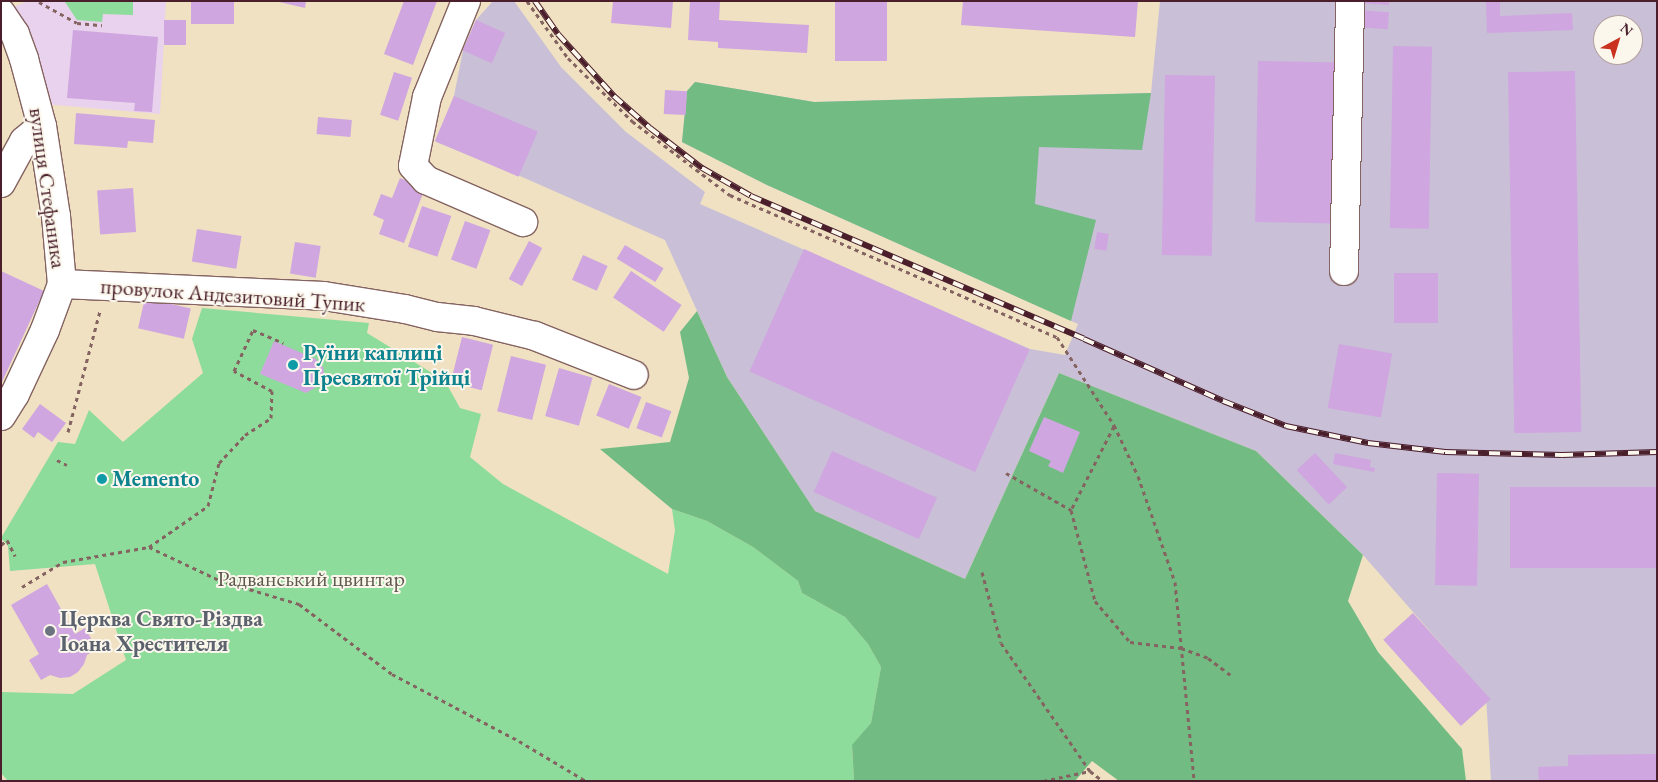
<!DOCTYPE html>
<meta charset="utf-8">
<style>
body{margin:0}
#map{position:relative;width:1658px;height:782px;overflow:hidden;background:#efe1c2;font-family:"EB Garamond",serif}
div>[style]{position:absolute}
.built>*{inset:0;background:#e9d2ed}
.industrial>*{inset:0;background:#c9bfd7}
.green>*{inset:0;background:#8ddc9b}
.forest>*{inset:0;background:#72bc83}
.building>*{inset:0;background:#cfa6df;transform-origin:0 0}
.path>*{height:3px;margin-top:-1.5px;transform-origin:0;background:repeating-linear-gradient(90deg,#846360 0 4px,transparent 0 8px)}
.roads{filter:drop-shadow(1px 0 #846360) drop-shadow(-1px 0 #846360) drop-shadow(0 1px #846360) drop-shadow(0 -1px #846360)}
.minor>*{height:28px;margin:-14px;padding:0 14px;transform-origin:14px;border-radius:14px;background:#fff}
.rail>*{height:5.5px;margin-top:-2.75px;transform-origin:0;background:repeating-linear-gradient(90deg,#fbf7ec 0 11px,#4a1f2b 0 22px);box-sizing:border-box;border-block:1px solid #4a1f2b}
.dots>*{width:14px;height:14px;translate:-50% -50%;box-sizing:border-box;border:2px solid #fbf7ec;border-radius:50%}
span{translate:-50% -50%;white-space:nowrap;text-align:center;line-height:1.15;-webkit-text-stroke:4px #fbf7ec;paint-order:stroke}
.street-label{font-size:22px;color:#4a1f2b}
.culture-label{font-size:22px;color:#0d838f;font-weight:700}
.left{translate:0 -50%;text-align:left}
.park-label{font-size:22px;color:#5e584d}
.worship-label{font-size:22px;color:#5b616d;font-weight:700}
.frame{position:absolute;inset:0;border:2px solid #4a1f2b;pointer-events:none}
.north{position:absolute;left:1593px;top:15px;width:50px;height:50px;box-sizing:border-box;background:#fbf7ec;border:1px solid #b4a19f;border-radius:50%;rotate:39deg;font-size:14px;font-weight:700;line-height:20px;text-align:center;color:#4a1f2b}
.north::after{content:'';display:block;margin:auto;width:18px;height:22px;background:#c8321e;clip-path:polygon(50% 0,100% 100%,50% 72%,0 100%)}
</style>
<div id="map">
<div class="built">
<i style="clip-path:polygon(28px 1px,166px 1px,160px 114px,43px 104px,11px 8px)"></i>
</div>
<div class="industrial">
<i style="clip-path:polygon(evenodd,493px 1px,514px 1px,561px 67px,626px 132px,705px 192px,700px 204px,1030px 349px,1065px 355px,1078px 324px,767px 185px,682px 142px,687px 91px,695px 82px,814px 102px,1151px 93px,1160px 1px,1657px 1px,1657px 781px,1491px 781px,1486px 695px,1363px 555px,1256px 451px,1059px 373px,965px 579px,815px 511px,727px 377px,665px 240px,520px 176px,436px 142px,454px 96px,463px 50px,476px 20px,493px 1px,1603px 25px,1633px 25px,1633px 55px,1603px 55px,1603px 25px)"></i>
</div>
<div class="green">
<i style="clip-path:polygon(67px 1px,133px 1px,133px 15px,103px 14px,102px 22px,77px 20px,65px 2px)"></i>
<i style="clip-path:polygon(202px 308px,369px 323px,367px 333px,445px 381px,460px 408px,481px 414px,470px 457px,503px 484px,668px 574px,675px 530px,672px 509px,707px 521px,753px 547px,798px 581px,802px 593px,845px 617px,868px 644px,881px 667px,871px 723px,852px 746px,854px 781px,8px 781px,1px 773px,1px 692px,73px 694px,126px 660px,95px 564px,10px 571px,8px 546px,1px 538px,58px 442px,75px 444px,89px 410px,123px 442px,203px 373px,192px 339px)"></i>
</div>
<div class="forest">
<i style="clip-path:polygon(695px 82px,814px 102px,1151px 93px,1142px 150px,1039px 147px,1035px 204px,1096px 220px,1071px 321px,767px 185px,682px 142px,687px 91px)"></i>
<i style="clip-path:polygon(697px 311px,727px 377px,815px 511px,965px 579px,1059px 373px,1256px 451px,1363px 555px,1348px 601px,1378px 652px,1462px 749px,1466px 781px,1119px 781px,1092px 761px,1075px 781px,854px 781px,852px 745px,871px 723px,881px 667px,868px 644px,845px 617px,802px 593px,798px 581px,753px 547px,707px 521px,672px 509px,600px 449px,670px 442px,689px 378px,680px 332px)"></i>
</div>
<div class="building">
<i style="left:191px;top:1px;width:43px;height:23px"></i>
<i style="clip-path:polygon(275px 1px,306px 1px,305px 8px)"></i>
<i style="clip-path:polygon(404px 1px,437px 1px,413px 65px,384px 54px)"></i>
<i style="clip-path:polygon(613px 1px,673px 1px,671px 28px,611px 23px)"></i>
<i style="clip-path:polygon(690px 1px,720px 1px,719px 20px,809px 25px,807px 53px,718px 48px,718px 42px,688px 40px)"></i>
<i style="left:835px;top:1px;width:52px;height:60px"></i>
<i style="clip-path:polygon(963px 1px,1138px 1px,1135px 37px,961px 25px)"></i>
<i style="clip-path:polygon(1363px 1px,1389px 1px,1389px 5px,1362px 3px)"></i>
<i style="clip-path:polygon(1497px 1px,1500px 1px,1500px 16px,1572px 13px,1573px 30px,1487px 33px,1486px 2px)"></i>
<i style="left:1357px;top:10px;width:32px;height:17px;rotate:4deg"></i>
<i style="left:164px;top:20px;width:22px;height:25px"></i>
<i style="left:476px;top:20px;width:32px;height:33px;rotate:24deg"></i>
<i style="clip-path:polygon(73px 30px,158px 37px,152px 112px,134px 111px,135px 103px,67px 98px)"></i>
<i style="left:1393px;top:46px;width:39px;height:182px;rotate:1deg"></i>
<i style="left:1258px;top:61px;width:83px;height:161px;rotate:1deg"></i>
<i style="left:1575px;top:71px;width:361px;height:67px;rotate:89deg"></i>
<i style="left:394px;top:72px;width:19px;height:45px;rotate:18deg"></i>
<i style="left:1165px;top:75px;width:50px;height:180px;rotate:1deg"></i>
<i style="left:665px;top:90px;width:22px;height:24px;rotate:3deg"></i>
<i style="left:454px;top:96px;width:91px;height:49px;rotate:23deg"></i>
<i style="clip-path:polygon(76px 113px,155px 120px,153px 143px,128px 141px,127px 148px,74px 144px)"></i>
<i style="left:318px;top:117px;width:34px;height:17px;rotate:5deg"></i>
<i style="clip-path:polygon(400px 178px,425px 188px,404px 243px,379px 234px,384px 220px,373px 215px,381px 194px,392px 198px)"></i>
<i style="left:133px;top:188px;width:44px;height:36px;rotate:86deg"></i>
<i style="left:422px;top:206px;width:31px;height:43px;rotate:19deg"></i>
<i style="left:465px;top:221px;width:27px;height:41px;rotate:20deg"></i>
<i style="left:197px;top:229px;width:45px;height:33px;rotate:9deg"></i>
<i style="left:1097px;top:232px;width:12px;height:17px;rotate:9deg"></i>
<i style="left:529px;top:241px;width:15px;height:43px;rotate:28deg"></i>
<i style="left:295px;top:242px;width:26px;height:32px;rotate:9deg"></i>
<i style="left:625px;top:245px;width:45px;height:16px;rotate:31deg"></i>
<i style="left:804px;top:249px;width:247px;height:134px;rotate:24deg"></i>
<i style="left:583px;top:255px;width:27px;height:27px;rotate:24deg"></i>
<i style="clip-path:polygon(1px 271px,44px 291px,1px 384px)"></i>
<i style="left:631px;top:271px;width:61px;height:32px;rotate:34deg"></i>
<i style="left:1394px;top:273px;width:44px;height:50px"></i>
<i style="left:145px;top:298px;width:47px;height:31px;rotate:13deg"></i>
<i style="left:462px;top:337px;width:32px;height:47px;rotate:14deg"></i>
<i style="clip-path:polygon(274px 341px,316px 359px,323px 367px,324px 373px,321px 384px,306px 393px,260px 374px)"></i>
<i style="left:1339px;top:344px;width:54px;height:65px;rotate:10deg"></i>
<i style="left:511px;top:356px;width:36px;height:57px;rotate:14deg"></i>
<i style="left:559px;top:368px;width:35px;height:50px;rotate:16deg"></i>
<i style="left:609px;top:384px;width:35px;height:34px;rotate:22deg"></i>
<i style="left:646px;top:402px;width:27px;height:28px;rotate:20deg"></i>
<i style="clip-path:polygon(40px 404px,66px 423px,52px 442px,38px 432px,34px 438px,22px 429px)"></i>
<i style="clip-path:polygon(1044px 417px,1080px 432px,1063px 473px,1048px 466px,1051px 461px,1029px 451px)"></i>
<i style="left:832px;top:451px;width:115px;height:45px;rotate:24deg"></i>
<i style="left:1315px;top:453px;width:47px;height:25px;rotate:47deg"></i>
<i style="clip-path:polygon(1335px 453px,1371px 460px,1370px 467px,1375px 468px,1374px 472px,1333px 464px)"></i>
<i style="left:1437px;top:473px;width:42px;height:112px;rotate:1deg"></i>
<i style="left:1657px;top:487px;width:81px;height:147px;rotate:90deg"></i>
<i style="clip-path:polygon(47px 584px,75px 634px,85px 628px,97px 649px,87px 655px,84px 664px,78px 672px,70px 677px,60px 678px,50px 675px,41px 680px,29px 660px,39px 654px,11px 605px)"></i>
<i style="left:1413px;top:613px;width:116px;height:40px;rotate:48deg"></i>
<i style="clip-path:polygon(1657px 754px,1657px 781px,1539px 781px,1538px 767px,1568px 766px,1568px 755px)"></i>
</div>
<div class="path">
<i style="left:527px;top:1px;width:70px;rotate:54.3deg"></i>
<i style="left:568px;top:58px;width:90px;rotate:44.5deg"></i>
<i style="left:632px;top:121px;width:123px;rotate:37.1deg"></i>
<i style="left:730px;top:195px;width:357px;rotate:23.5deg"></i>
<i style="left:1057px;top:337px;width:105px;rotate:57.1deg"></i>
<i style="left:1114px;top:425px;width:56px;rotate:64.8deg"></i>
<i style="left:1138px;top:476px;width:112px;rotate:70.8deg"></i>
<i style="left:1175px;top:582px;width:200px;rotate:84.5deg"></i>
<i style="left:39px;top:2px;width:43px;rotate:28.9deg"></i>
<i style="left:77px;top:23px;width:25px;rotate:5deg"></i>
<i style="left:1114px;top:426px;width:94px;rotate:117.1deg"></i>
<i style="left:1071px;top:510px;width:94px;rotate:75.2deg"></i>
<i style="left:1095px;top:601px;width:54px;rotate:49.5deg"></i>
<i style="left:1130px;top:642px;width:51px;rotate:6.7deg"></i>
<i style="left:1181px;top:648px;width:29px;rotate:20deg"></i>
<i style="left:1208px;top:658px;width:30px;rotate:37deg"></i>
<i style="left:68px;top:432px;width:125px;rotate:-75.2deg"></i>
<i style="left:57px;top:460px;width:11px;rotate:27deg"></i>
<i style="left:1006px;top:473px;width:75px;rotate:29.6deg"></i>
<i style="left:1px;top:545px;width:8px;rotate:-40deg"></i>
<i style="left:7px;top:540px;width:18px;rotate:63deg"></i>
<i style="left:149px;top:547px;width:77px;rotate:25.2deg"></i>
<i style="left:219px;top:580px;width:84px;rotate:16.7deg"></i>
<i style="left:299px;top:604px;width:116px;rotate:37deg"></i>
<i style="left:392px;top:674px;width:144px;rotate:27.8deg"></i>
<i style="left:519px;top:741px;width:78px;rotate:30.8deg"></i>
<i style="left:982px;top:572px;width:73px;rotate:75deg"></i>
<i style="left:1001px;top:643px;width:156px;rotate:55.2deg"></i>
<i style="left:1090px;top:771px;width:16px;rotate:38deg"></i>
<i style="left:22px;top:587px;width:48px;rotate:-31.4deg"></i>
<i style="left:63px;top:562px;width:87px;rotate:-9.9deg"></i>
<i style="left:149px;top:547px;width:72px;rotate:-34.8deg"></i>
<i style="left:208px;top:506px;width:44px;rotate:-75.7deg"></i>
<i style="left:219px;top:463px;width:38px;rotate:-47deg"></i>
<i style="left:245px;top:435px;width:31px;rotate:-33deg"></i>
<i style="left:271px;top:418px;width:27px;rotate:-88deg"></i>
<i style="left:272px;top:391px;width:43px;rotate:-152.2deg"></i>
<i style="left:234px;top:371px;width:45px;rotate:-65.1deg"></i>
<i style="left:253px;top:330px;width:33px;rotate:23deg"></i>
<i style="left:1043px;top:781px;width:48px;rotate:-12deg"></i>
</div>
<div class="roads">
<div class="minor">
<i style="left:466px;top:1px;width:104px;rotate:112.1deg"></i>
<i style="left:427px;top:97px;width:70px;rotate:101.5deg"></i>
<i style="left:413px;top:166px;width:19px;rotate:47deg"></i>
<i style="left:426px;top:180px;width:106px;rotate:23.4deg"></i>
<i style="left:1px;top:13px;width:25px;rotate:56deg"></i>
<i style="left:15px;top:34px;width:27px;rotate:70deg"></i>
<i style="left:24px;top:59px;width:69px;rotate:75deg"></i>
<i style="left:42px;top:126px;width:91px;rotate:81.2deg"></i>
<i style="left:56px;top:216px;width:68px;rotate:85deg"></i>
<i style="left:62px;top:284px;width:49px;rotate:110.3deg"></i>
<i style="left:45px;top:330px;width:71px;rotate:115.1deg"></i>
<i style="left:15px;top:394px;width:26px;rotate:122deg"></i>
<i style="left:1px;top:183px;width:48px;rotate:-61.3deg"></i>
<i style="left:24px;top:141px;width:23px;rotate:-40deg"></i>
<i style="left:1344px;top:271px;width:270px;rotate:-88.7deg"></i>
<i style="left:62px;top:284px;width:262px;rotate:2.6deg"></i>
<i style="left:324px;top:296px;width:82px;rotate:9.1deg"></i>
<i style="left:405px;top:309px;width:33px;rotate:14deg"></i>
<i style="left:437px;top:317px;width:37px;rotate:6deg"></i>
<i style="left:474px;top:321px;width:63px;rotate:13.8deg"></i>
<i style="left:535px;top:336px;width:106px;rotate:21.5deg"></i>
</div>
</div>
<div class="rail">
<i style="left:535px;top:1px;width:40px;rotate:55.1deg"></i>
<i style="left:558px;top:34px;width:84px;rotate:47.9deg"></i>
<i style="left:614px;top:96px;width:48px;rotate:41.6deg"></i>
<i style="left:650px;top:128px;width:66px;rotate:37.6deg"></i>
<i style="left:702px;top:168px;width:56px;rotate:29.7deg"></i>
<i style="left:751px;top:196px;width:362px;rotate:23.2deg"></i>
<i style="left:1084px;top:339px;width:152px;rotate:24deg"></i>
<i style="left:1223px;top:401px;width:68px;rotate:21.6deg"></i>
<i style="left:1286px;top:426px;width:84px;rotate:11.7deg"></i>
<i style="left:1368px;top:443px;width:78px;rotate:6.7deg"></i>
<i style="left:1445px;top:452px;width:117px;rotate:1.5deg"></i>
<i style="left:1562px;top:455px;width:95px;rotate:-1.8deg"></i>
</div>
<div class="dots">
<i style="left:293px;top:365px;background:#0f9aa8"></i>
<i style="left:102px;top:479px;background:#0f9aa8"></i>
<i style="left:50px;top:631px;background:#6b7280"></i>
</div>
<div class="street-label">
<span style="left:48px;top:188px;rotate:82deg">вулиця Стефаника</span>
<span style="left:233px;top:295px;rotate:4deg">провулок Андезитовий Тупик</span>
</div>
<div class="culture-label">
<span class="left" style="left:303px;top:365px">Руїни каплиці<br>Пресвятої Трійці</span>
<span class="left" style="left:112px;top:479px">Memento</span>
</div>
<div class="park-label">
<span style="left:311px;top:579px">Радванський цвинтар</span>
</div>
<div class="worship-label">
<span class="left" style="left:60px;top:631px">Церква Свято-Різдва<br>Іоана Хрестителя</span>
</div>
<div class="frame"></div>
<div class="north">N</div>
</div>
